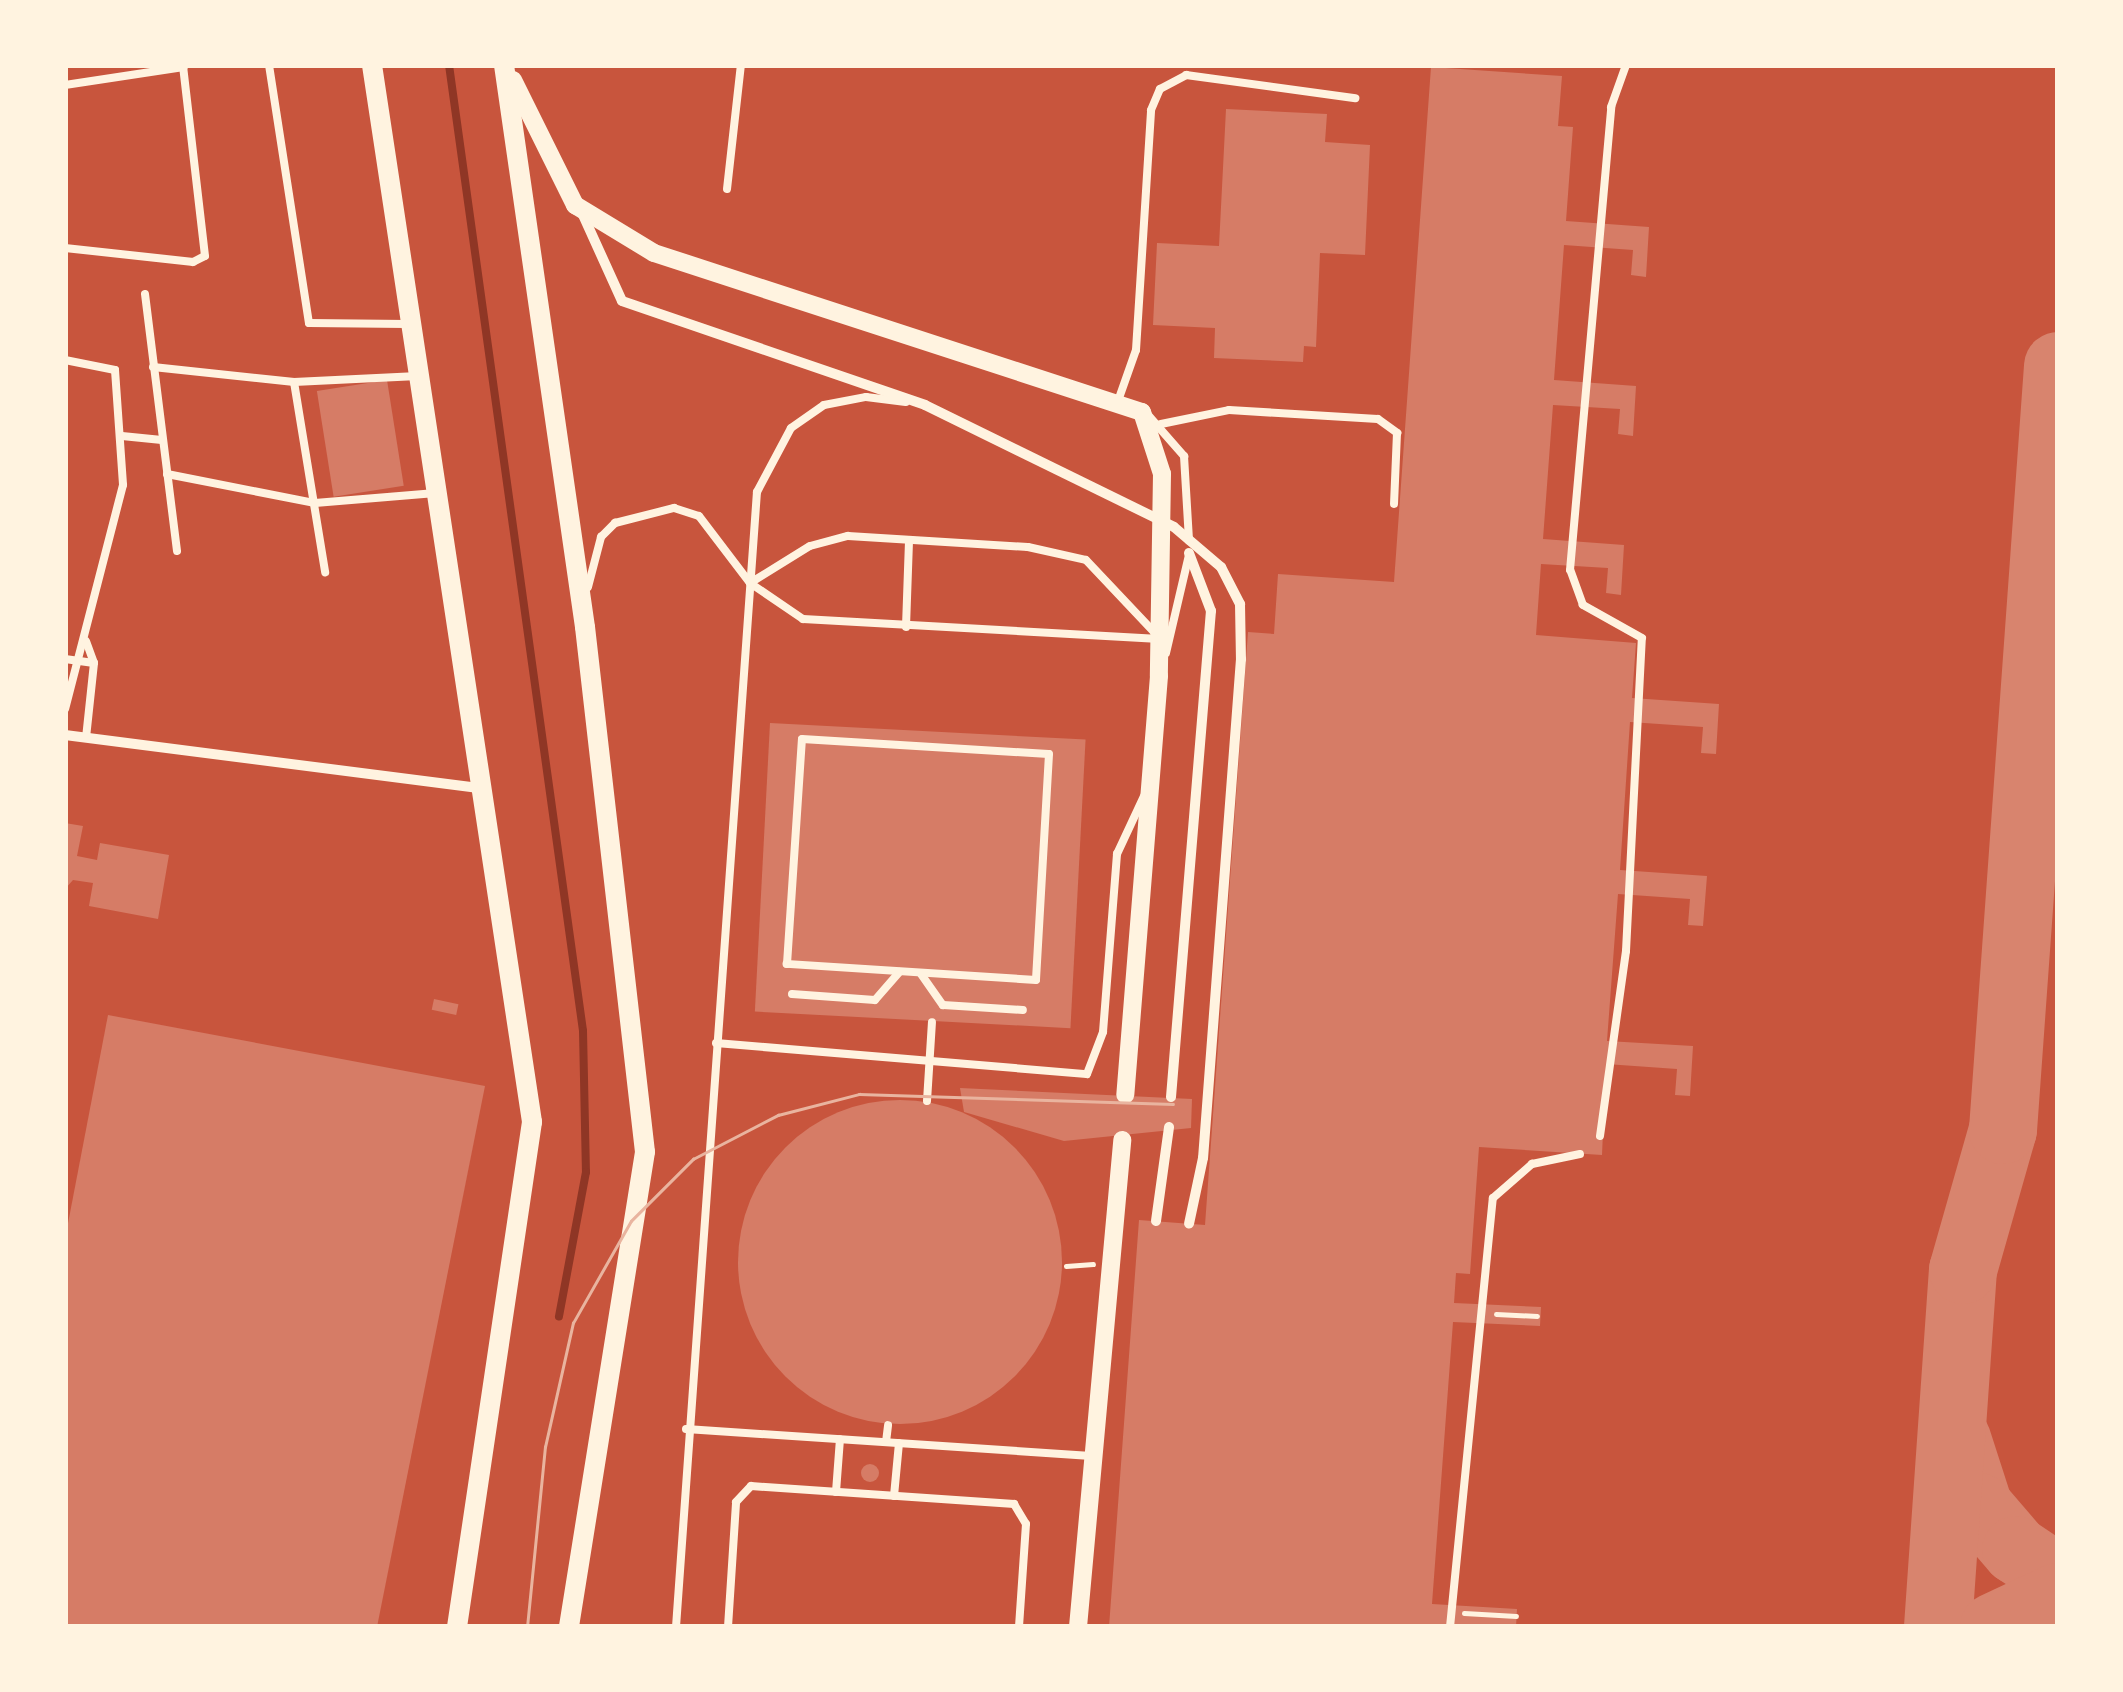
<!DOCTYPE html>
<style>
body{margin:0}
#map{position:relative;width:2123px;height:1692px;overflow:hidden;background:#c8553d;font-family:Overpass,sans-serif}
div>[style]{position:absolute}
.stream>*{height:8px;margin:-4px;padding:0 4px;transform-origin:4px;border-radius:4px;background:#8f3625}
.taxiway>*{height:68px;margin:-34px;padding:0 34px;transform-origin:34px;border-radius:34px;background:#d8846e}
.building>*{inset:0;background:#d67c66;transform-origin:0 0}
.round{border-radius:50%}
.path>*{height:5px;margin:-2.5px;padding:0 2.5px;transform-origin:2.5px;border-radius:2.5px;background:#fff3e0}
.service>*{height:8px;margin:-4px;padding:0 4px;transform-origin:4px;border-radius:4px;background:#fff3e0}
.minor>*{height:10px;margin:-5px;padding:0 5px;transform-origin:5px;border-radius:5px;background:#fff3e0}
.tertiary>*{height:18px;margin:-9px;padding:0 9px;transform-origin:9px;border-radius:9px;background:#fff3e0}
.secondary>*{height:20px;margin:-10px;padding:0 10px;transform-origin:10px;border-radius:10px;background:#fff3e0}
.tram>*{height:2.5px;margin:-1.25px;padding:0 1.25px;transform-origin:1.25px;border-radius:1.25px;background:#e9b49f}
span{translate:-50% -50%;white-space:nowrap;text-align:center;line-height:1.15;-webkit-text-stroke:8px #fff3e0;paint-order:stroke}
.frame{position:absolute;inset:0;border:68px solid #fff3e0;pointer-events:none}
</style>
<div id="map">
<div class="stream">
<i style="left:449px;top:65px;width:975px;rotate:82.1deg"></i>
<i style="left:583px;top:1031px;width:141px;rotate:88.8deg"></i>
<i style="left:586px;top:1172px;width:147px;rotate:100.6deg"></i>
</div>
<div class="taxiway">
<i style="left:1957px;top:1439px;width:71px;rotate:72.1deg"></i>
<i style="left:1979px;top:1507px;width:57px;rotate:49.3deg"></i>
<i style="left:2016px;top:1550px;width:50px;rotate:33.7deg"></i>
<i style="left:1938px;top:1627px;width:358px;rotate:-86deg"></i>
<i style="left:1963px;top:1270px;width:146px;rotate:-74.1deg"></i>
<i style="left:2003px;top:1130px;width:766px;rotate:-85.88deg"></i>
<i style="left:1994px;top:1627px;width:71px;rotate:-25.1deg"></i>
</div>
<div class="building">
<i style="clip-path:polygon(1431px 67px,1562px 76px,1558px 126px,1573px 127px,1566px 221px,1649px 227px,1646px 277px,1631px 275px,1633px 250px,1564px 245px,1554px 380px,1636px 386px,1633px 436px,1618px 434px,1620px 409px,1553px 405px,1543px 539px,1624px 545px,1621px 595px,1606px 593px,1608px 568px,1541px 564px,1536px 635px,1636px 643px,1632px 698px,1719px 704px,1716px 754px,1701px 753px,1703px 727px,1630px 722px,1620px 870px,1707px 876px,1703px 926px,1688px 925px,1690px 899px,1618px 894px,1607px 1041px,1693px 1046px,1690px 1096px,1675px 1095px,1677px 1069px,1606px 1064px,1602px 1155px,1479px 1147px,1470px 1274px,1456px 1273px,1454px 1303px,1541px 1307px,1540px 1326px,1453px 1322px,1432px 1604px,1517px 1609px,1516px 1627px,1109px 1627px,1139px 1220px,1205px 1225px,1248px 632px,1274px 634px,1278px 574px,1394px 582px)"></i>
<i style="clip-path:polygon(1226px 109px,1327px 114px,1325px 142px,1370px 145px,1365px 255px,1320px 253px,1316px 347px,1304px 346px,1303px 362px,1214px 358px,1215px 328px,1153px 325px,1157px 243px,1219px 246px)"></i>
<i style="left:387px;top:380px;width:107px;height:71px;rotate:81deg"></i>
<i style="left:770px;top:723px;width:316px;height:289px;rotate:3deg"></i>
<i style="clip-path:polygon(65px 823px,83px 826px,77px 856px,97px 860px,100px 843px,169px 855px,158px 919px,89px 906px,93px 883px,73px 880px,65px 889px)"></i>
<i style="left:434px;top:999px;width:25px;height:11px;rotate:12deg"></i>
<i style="clip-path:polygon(108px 1015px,485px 1086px,377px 1627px,65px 1627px,65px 1239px)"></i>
<i style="clip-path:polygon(960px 1088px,1192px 1099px,1191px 1128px,1064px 1141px,964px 1112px)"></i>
<i class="round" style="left:738px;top:1100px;width:324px;height:324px"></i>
<i class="round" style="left:861px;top:1464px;width:18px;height:18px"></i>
</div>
<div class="path">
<i style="left:1066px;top:1266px;width:27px;rotate:-4deg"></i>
<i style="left:1496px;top:1314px;width:41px;rotate:2.8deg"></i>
<i style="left:1464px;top:1613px;width:52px;rotate:3.3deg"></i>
</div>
<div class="service">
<i style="left:269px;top:65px;width:261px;rotate:81.2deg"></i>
<i style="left:309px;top:323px;width:98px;rotate:0.6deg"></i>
<i style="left:65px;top:85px;width:120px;rotate:-8.6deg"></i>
<i style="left:727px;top:189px;width:125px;rotate:-83.6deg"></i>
<i style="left:65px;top:248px;width:129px;rotate:6.2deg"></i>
<i style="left:193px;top:262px;width:13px;rotate:-27deg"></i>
<i style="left:205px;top:256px;width:192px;rotate:-96.6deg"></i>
<i style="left:145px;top:294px;width:259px;rotate:82.9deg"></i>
<i style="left:65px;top:360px;width:51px;rotate:11.3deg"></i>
<i style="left:115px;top:370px;width:115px;rotate:86deg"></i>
<i style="left:123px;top:485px;width:231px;rotate:104.5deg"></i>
<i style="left:153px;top:367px;width:142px;rotate:6.1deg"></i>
<i style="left:294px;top:382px;width:124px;rotate:-2.8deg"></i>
<i style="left:294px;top:382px;width:193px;rotate:80.7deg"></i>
<i style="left:1118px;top:401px;width:54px;rotate:-70.6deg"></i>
<i style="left:1136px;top:350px;width:240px;rotate:-86.4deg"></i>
<i style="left:1151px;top:110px;width:23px;rotate:-67deg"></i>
<i style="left:1160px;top:89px;width:30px;rotate:-28deg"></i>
<i style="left:1186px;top:75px;width:171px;rotate:7.8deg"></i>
<i style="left:1148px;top:415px;width:55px;rotate:48.7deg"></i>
<i style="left:1184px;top:456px;width:85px;rotate:86.6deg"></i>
<i style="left:1161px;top:424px;width:69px;rotate:-11.6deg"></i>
<i style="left:1229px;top:410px;width:149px;rotate:3.5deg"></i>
<i style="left:1378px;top:419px;width:24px;rotate:36deg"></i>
<i style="left:1397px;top:433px;width:71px;rotate:92.4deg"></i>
<i style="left:122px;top:436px;width:40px;rotate:5.7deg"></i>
<i style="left:167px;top:474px;width:151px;rotate:11.1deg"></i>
<i style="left:315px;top:503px;width:121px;rotate:-4.7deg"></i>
<i style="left:750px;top:583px;width:70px;rotate:-31.7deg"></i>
<i style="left:810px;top:546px;width:39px;rotate:-15deg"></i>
<i style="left:848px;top:536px;width:180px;rotate:3.5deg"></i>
<i style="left:1028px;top:547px;width:59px;rotate:12.6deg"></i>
<i style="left:1086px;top:560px;width:100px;rotate:46.6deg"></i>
<i style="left:588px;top:587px;width:52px;rotate:-75.4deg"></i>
<i style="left:601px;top:537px;width:20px;rotate:-45deg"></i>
<i style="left:615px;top:523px;width:61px;rotate:-14.3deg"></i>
<i style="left:674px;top:508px;width:26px;rotate:18deg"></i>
<i style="left:699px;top:516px;width:84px;rotate:52.7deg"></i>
<i style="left:750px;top:583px;width:64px;rotate:34.2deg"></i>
<i style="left:803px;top:619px;width:357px;rotate:3.2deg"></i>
<i style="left:906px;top:627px;width:87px;rotate:-88deg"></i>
<i style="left:86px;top:641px;width:23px;rotate:70deg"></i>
<i style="left:94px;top:663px;width:75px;rotate:96.1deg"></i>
<i style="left:1166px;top:653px;width:101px;rotate:-76.8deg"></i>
<i style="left:65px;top:659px;width:29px;rotate:8deg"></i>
<i style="left:802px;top:739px;width:247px;rotate:3.5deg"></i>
<i style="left:1049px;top:754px;width:226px;rotate:93.3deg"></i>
<i style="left:1036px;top:980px;width:250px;rotate:-176.3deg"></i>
<i style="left:787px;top:964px;width:225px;rotate:-86.2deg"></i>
<i style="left:921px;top:974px;width:38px;rotate:55deg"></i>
<i style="left:943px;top:1005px;width:80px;rotate:3.6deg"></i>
<i style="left:792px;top:994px;width:83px;rotate:4.1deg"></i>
<i style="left:875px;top:1000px;width:37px;rotate:-49deg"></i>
<i style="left:716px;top:1043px;width:372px;rotate:4.8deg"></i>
<i style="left:1087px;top:1074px;width:45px;rotate:-69.1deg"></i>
<i style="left:1103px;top:1032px;width:179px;rotate:-85.5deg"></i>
<i style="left:1117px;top:854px;width:64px;rotate:-65deg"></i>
<i style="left:927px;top:1101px;width:79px;rotate:-86.4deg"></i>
<i style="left:1600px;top:1136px;width:187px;rotate:-82deg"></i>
<i style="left:1626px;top:951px;width:313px;rotate:-87.1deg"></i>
<i style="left:1642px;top:638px;width:68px;rotate:-150.8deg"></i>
<i style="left:1583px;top:605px;width:37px;rotate:-110deg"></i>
<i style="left:1570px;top:570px;width:465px;rotate:-84.9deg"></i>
<i style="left:1611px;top:107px;width:45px;rotate:-70.3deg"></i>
<i style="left:686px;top:1429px;width:406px;rotate:3.8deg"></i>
<i style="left:886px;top:1442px;width:17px;rotate:-83deg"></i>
<i style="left:836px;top:1492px;width:53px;rotate:-85.7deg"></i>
<i style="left:894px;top:1496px;width:53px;rotate:-84.6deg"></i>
<i style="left:676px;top:1627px;width:1138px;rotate:-85.92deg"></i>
<i style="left:757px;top:492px;width:72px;rotate:-62deg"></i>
<i style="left:791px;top:428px;width:40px;rotate:-34.9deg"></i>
<i style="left:824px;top:405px;width:43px;rotate:-10.8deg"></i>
<i style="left:866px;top:397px;width:40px;rotate:7.1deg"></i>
<i style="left:728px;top:1627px;width:125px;rotate:-86.3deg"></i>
<i style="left:736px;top:1502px;width:22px;rotate:-47deg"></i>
<i style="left:751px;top:1486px;width:264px;rotate:3.9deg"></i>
<i style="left:1014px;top:1504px;width:23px;rotate:59deg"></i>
<i style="left:1026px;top:1524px;width:103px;rotate:93.9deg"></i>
<i style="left:1450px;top:1627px;width:431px;rotate:-84.3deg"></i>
<i style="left:1493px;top:1198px;width:52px;rotate:-41.1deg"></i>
<i style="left:1532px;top:1164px;width:49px;rotate:-11.8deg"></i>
</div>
<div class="minor">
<i style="left:583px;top:215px;width:94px;rotate:65.6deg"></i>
<i style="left:622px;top:301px;width:320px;rotate:18.9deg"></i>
<i style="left:925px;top:405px;width:277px;rotate:26.1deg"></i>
<i style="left:1174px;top:527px;width:62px;rotate:40.4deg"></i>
<i style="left:1221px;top:567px;width:42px;rotate:62.8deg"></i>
<i style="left:1240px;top:604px;width:55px;rotate:89deg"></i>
<i style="left:1241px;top:659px;width:500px;rotate:94.35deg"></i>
<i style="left:1203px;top:1158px;width:67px;rotate:102deg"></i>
<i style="left:65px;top:735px;width:419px;rotate:7.3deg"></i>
<i style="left:1171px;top:1097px;width:488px;rotate:-85.3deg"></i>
<i style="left:1211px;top:611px;width:62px;rotate:-110.8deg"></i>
<i style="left:1156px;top:1221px;width:95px;rotate:-82.1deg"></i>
</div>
<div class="tertiary">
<i style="left:513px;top:80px;width:140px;rotate:63.6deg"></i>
<i style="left:575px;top:205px;width:92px;rotate:31.3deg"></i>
<i style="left:654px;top:253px;width:513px;rotate:18.05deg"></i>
<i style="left:1142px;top:412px;width:65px;rotate:72.1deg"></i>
<i style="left:1162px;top:474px;width:202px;rotate:90.9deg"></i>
<i style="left:1159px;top:676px;width:420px;rotate:94.6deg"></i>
<i style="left:1078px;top:1627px;width:489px;rotate:-84.8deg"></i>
</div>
<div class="secondary">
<i style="left:372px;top:65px;width:1069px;rotate:81.39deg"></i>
<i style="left:532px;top:1122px;width:511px;rotate:98.45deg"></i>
<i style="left:504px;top:65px;width:568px;rotate:81.8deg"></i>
<i style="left:585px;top:627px;width:528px;rotate:83.48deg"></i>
<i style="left:645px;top:1152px;width:481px;rotate:99.1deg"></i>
</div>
<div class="tram">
<i style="left:527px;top:1627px;width:181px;rotate:-84.3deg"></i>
<i style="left:545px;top:1447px;width:127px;rotate:-77.3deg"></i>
<i style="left:573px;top:1323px;width:117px;rotate:-60.4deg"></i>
<i style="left:631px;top:1221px;width:88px;rotate:-45deg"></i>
<i style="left:693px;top:1159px;width:96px;rotate:-27.4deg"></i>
<i style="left:778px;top:1115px;width:84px;rotate:-14.5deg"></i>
<i style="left:859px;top:1094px;width:314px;rotate:1.8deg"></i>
</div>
<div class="frame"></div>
</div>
